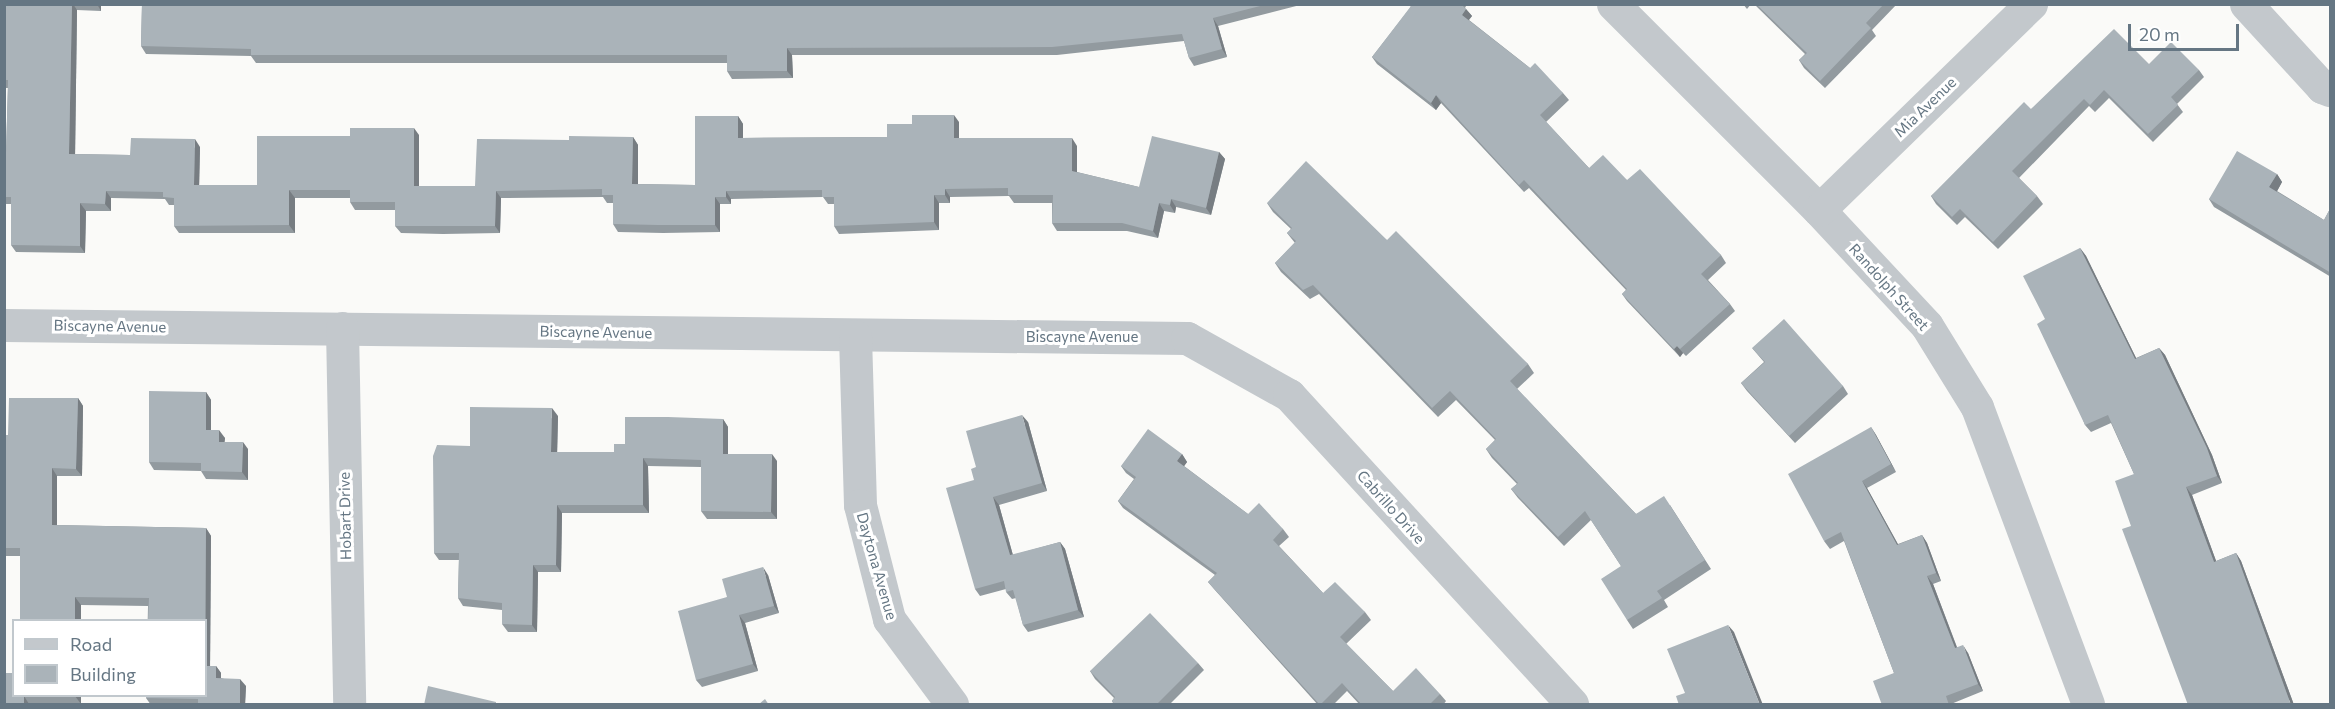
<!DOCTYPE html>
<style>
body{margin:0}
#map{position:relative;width:2335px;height:709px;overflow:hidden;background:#fafaf8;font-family:Commissioner,sans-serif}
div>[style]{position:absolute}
.street>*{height:33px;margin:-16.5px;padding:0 16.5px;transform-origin:16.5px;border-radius:16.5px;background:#c3c8cc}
.wall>*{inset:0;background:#929a9f}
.shaded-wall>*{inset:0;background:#777d82}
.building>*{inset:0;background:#aab3b9}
span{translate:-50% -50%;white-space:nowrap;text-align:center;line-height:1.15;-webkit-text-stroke:6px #fff;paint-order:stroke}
.street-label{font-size:15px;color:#657683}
.frame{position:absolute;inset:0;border:6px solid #657683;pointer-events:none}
.legend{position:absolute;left:12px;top:619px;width:195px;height:78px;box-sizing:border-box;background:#fff;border:2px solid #c1c8cd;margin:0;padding:8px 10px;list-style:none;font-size:18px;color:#657683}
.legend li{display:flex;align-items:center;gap:12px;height:30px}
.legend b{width:30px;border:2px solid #c1c8cd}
.scale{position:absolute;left:2128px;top:24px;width:111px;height:27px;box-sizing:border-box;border:3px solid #657683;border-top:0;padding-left:8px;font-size:18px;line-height:21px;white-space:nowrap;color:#657683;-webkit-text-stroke:4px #fff;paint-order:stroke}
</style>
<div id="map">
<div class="street">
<i style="left:1613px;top:4px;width:291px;rotate:45deg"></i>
<i style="left:1819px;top:210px;width:158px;rotate:47deg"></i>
<i style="left:1927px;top:326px;width:95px;rotate:58.3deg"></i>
<i style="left:1977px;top:407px;width:317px;rotate:69.5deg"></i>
<i style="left:2246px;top:4px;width:113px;rotate:47.5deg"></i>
<i style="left:2322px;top:87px;width:9px;rotate:21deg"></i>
<i style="left:1819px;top:210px;width:296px;rotate:-44.2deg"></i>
<i style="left:4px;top:325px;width:1183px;rotate:0.63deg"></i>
<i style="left:1187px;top:338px;width:117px;rotate:29.2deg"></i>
<i style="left:1289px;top:395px;width:419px;rotate:47.5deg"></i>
<i style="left:342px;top:328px;width:376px;rotate:88.9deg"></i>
<i style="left:855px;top:336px;width:169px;rotate:88.3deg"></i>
<i style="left:860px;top:505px;width:118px;rotate:75.7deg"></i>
<i style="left:889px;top:619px;width:106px;rotate:53.5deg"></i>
</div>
<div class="wall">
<i style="clip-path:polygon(4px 4px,101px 4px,101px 11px,77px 10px,75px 154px,130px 155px,200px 147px,199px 185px,257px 185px,350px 136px,419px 135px,419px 186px,475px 186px,569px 140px,633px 137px,638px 145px,638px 184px,695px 185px,738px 116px,743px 124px,743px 138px,887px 137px,912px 124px,959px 122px,959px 138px,1077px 146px,1077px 172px,1139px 187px,1219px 152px,1225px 159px,1211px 215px,1176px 207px,1175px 213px,1164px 211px,1158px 238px,1127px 231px,1057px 231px,1052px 223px,1052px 203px,1014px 203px,1009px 196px,950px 197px,950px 203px,939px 203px,939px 230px,839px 234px,834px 226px,834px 204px,828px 204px,823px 197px,731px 199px,731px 204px,720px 204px,720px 232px,663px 233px,618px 232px,613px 224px,613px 203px,607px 203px,603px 197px,501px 198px,500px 233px,443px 234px,401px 233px,395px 226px,395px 210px,355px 210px,350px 202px,350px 198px,295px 198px,295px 233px,179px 233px,174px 226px,174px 205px,169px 205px,165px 199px,111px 198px,111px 211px,86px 211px,85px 253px,16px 252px,11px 245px,11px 204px,4px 204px,4px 153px,6px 153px,8px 88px,4px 88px)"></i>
<i style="clip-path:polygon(142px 4px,543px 4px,544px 5px,626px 4px,1304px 4px,1218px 26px,1227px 57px,1194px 66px,1189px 58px,1184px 41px,1057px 55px,792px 55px,793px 78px,732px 79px,727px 71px,727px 63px,256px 63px,251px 56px,146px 54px,141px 46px)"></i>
<i style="clip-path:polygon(1409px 4px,1467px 4px,1465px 8px,1472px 16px,1469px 20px,1530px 68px,1563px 93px,1569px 100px,1546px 122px,1589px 168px,1627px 180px,1721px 255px,1726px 263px,1708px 280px,1730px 304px,1735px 311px,1686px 356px,1683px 353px,1680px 357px,1627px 301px,1622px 294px,1626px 290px,1529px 188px,1524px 192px,1441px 103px,1436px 110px,1377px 64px,1372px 57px,1411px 7px)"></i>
<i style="clip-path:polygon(1743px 4px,1751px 4px,1747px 9px)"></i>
<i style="clip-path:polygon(1754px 4px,1897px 4px,1872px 30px,1876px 36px,1825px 88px,1804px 68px,1799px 60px,1805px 54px)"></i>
<i style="clip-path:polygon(2149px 64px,2199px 70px,2204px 77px,2177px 104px,2183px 112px,2153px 142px,2109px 98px,2095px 112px,2089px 106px,2019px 178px,2037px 196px,2043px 204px,1998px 249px,1965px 217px,1957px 225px,1936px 204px,1931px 196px,2031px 109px)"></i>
<i style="clip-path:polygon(2277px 174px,2282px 182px,2277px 191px,2324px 220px,2331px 207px,2331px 277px,2214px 207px,2209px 199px)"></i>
<i style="clip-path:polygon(1267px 203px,1387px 240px,1528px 364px,1534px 373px,1517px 389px,1636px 514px,1670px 505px,1711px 569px,1664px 600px,1668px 607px,1633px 629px,1627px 620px,1621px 566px,1591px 520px,1564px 546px,1518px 498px,1511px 489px,1517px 484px,1492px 458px,1486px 449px,1495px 440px,1456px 400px,1438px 417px,1319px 294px,1310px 299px,1281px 272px,1275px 263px,1295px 243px,1287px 233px,1291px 229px,1273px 212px)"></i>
<i style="clip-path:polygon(2080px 248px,2086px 256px,2136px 358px,2159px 348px,2165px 355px,2212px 455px,2222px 483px,2192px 495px,2216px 561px,2236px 553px,2241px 561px,2294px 705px,2131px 526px,2134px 474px,2111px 423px,2091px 432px,2085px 425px,2045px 319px)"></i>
<i style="clip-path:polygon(1752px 348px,1843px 386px,1848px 394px,1795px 443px,1747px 391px,1741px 383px,1764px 362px)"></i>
<i style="clip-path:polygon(206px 392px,211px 400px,211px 430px,225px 438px,224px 442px,248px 449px,248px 480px,206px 479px,201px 471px,154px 470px,149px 462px)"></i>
<i style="clip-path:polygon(78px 398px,83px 406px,82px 476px,57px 476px,57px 525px,206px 528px,211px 536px,210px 666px,216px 666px,221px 673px,221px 678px,246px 686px,245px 705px,151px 705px,146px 698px,148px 606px,81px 605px,81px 621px,20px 556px,4px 556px,4px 435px,8px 435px)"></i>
<i style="clip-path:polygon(558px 416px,557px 452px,614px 452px,625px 444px,723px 419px,728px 427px,728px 454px,777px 461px,777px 519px,707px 519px,701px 511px,701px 467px,648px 466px,649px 513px,562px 513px,561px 572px,538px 572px,537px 632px,508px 632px,502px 624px,502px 610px,463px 606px,458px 598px,459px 560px,439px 560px,434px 553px,470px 446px)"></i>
<i style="clip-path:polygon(1028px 422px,1047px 491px,999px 505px,1013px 555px,1060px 542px,1065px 549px,1084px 617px,1028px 632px,1023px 625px,1016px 598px,1012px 599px,1006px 592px,1006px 589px,980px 596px,975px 589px,976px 467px)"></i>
<i style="clip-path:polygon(1871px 427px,1876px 435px,1896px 472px,1867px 488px,1898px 544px,1922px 535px,1927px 543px,1941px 581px,1933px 584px,1957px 647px,1968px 653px,1983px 691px,1951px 704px,1951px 705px,1882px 705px,1894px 673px,1844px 541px,1830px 549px,1824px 541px)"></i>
<i style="clip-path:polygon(1182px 454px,1187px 462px,1184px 466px,1248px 514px,1283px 529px,1289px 537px,1279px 546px,1323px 593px,1365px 612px,1371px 620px,1346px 644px,1393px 691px,1440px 694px,1446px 701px,1443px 705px,1360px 705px,1347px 691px,1333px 705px,1318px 705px,1214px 589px,1208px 582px,1215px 575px,1123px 508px,1118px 501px,1134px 479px,1126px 473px,1121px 466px)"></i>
<i style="clip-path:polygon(768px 575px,779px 613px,745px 623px,758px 671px,702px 687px,696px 680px,727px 597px)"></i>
<i style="clip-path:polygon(1198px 663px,1204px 670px,1169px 705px,1114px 705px,1112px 701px,1114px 698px,1095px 679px,1090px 671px)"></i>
<i style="clip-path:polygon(14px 673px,81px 696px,81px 704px,4px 705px)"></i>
</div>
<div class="shaded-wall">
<i style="clip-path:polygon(72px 4px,73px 4px,77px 10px,75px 161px,69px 154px)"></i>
<i style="clip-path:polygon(97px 4px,101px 4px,101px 11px)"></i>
<i style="clip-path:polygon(1466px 9px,1472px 16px,1467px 22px,1462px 15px)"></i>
<i style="clip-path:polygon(1213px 18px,1218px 26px,1227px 57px,1222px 49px)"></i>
<i style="clip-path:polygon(787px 48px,792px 55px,793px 78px,787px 71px)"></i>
<i style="clip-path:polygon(1436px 95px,1441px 103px,1436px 110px,1431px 103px)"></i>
<i style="clip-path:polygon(954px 115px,959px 122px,959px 146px,954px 138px)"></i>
<i style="clip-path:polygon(738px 116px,743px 124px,743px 145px,738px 138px)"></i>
<i style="clip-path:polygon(414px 128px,419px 135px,419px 193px,414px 186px)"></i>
<i style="clip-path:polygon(633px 137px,638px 145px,638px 192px,632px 184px)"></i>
<i style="clip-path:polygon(1072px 138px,1077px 146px,1077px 178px,1072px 171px)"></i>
<i style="clip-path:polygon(195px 139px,200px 147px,199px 192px,194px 185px)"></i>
<i style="clip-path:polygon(1219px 152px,1225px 159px,1211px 215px,1206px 208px)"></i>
<i style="clip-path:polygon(2277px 174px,2282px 182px,2275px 195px,2269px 187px)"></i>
<i style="clip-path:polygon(945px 189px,950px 197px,950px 203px,945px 195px)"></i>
<i style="clip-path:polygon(289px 190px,295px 198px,295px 233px,289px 225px)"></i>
<i style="clip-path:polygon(106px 191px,111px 198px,111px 211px,105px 204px)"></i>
<i style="clip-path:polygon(496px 191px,501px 198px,500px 233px,495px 226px)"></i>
<i style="clip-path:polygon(726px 191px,731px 199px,731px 204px,726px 197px)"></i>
<i style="clip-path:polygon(934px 195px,939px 203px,939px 230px,934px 222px)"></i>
<i style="clip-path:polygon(715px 197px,720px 204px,720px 232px,715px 225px)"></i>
<i style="clip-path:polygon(1171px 199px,1176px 207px,1175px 213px,1170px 205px)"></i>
<i style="clip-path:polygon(80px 203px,86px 211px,85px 253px,80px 246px)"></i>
<i style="clip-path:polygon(1159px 203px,1164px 211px,1158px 238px,1153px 231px)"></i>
<i style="clip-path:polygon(2080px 248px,2086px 256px,2140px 366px,2135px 359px)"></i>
<i style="clip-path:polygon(1677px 346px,1683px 353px,1680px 357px,1674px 349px)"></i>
<i style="clip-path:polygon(2159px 348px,2165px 355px,2212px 455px,2222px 483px,2217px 476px)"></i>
<i style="clip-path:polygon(206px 392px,211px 400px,211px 437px,206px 430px)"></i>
<i style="clip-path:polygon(78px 398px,83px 406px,82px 476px,76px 469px)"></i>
<i style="clip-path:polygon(552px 408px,558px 416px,557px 460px,551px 452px)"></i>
<i style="clip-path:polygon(1022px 415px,1028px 422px,1047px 491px,1042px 483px)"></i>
<i style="clip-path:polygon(723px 419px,728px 427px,728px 461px,723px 454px)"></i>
<i style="clip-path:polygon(1871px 427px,1876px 435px,1896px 472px,1891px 464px)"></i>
<i style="clip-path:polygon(219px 430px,225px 438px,224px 449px,219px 442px)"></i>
<i style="clip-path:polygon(243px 442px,248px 449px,248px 480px,242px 472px)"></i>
<i style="clip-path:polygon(772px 454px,777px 461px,777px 519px,771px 512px)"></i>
<i style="clip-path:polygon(1182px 454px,1187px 462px,1182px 469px,1177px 461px)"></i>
<i style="clip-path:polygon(643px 458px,648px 466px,649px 513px,643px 505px)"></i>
<i style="clip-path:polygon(52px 468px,57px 476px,57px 532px,52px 525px)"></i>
<i style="clip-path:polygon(1862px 481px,1867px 488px,1902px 552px,1897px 545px)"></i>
<i style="clip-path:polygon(2186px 487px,2192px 495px,2219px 569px,2214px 562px)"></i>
<i style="clip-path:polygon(993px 497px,999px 505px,1015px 563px,1010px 555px)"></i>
<i style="clip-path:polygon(557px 505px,562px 513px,561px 572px,556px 565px)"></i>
<i style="clip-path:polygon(206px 528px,211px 536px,210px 673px,206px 666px)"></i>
<i style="clip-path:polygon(1922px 535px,1927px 543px,1941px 581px,1936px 573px)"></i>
<i style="clip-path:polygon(1060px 542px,1065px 549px,1084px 617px,1078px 610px)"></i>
<i style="clip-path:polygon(2236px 553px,2241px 561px,2294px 705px,2291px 705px)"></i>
<i style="clip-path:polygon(533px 565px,538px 572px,537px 632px,532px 625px)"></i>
<i style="clip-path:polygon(763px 567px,768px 575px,779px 613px,774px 606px)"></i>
<i style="clip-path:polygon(1927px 576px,1933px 584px,1960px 656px,1955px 648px)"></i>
<i style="clip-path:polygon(75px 597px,81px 605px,81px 621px,75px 621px)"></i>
<i style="clip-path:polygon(739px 615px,745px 623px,758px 671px,753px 664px)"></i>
<i style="clip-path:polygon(1728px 625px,1734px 632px,1763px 705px,1760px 705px)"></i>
<i style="clip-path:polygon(1963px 645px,1968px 653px,1983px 691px,1978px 684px)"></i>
<i style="clip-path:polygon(216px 666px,221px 673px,221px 686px,216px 678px)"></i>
<i style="clip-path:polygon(240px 679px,246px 686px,245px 705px,240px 705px)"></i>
<i style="clip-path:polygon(24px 696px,29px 704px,29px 705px,24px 705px)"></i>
<i style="clip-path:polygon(75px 696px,81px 696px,81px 704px)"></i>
</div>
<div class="building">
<i style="clip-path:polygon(4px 4px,72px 4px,69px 154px,130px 155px,131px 138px,195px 139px,194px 185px,257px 185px,257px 136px,350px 136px,350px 128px,414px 128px,414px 186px,475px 186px,477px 139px,569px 140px,569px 136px,633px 137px,632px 184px,695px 185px,695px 116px,738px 116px,738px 138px,887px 137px,887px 124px,912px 124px,912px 115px,954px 115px,954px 138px,1072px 138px,1072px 171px,1139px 187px,1152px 136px,1219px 152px,1206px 208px,1171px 199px,1170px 205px,1159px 203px,1153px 231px,1122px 223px,1052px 223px,1053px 195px,1008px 195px,1008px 188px,945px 189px,945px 195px,934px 195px,934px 222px,834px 226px,834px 197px,822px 197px,822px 190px,726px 191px,726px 197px,715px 197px,715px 225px,658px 225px,613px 224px,613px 195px,602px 195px,602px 189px,496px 191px,495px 226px,395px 226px,395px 202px,350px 202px,350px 190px,289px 190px,289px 225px,174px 226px,174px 198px,163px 197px,163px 192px,106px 191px,105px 204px,80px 203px,80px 246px,11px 245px,11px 197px,4px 197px,4px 153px,6px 153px,8px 80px,4px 80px)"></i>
<i style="clip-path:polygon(142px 4px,539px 4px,539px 6px,626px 4px,1268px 4px,1213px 18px,1222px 49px,1189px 58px,1182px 34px,1052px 47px,787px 48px,787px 71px,727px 71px,727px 55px,251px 55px,251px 49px,141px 46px)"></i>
<i style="clip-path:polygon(1410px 4px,1461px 4px,1466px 9px,1462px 15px,1530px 68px,1535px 63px,1563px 93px,1540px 115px,1589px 168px,1603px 155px,1627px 180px,1640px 169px,1721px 255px,1701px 274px,1730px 304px,1680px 349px,1677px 346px,1674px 349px,1622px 294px,1627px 289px,1524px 180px,1519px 185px,1436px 95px,1431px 103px,1372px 57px,1411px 6px)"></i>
<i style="clip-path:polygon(1756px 4px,1884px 4px,1866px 23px,1871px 28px,1820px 81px,1799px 60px,1807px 53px)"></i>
<i style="clip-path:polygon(2114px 29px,2149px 64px,2171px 42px,2199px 70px,2171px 97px,2178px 105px,2148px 134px,2104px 90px,2090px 105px,2084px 99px,2012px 171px,2037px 196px,1993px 242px,1960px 209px,1952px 217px,1931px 196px,2024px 102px,2031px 109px)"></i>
<i style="clip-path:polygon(2237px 151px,2277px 174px,2269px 187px,2324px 220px,2331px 207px,2331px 273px,2209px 199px)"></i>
<i style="clip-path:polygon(1306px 161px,1387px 240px,1396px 231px,1528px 364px,1510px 381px,1636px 514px,1664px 496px,1705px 560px,1657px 591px,1662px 598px,1627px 620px,1601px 579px,1621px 566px,1585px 511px,1558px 537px,1511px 489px,1518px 483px,1486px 449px,1496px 439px,1450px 391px,1432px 408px,1313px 285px,1303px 290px,1275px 263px,1296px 241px,1287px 233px,1292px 228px,1267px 203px)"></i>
<i style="clip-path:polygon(2080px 248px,2135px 359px,2159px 348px,2207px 448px,2217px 476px,2186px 487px,2214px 562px,2236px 553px,2291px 705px,2188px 705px,2122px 529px,2131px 526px,2115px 481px,2134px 474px,2108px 415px,2085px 425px,2037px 324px,2045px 319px,2023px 276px)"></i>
<i style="clip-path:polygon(1784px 319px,1843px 386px,1789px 436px,1741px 383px,1765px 362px,1752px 348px)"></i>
<i style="clip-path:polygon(149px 391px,206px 392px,206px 430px,219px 430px,219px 442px,243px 442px,242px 472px,201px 471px,201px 463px,149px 462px)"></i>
<i style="clip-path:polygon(9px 398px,78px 398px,76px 469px,52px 468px,52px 525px,206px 528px,205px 621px,148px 621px,149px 598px,75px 597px,75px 621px,20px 621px,20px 548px,4px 548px,4px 435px,8px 435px)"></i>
<i style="clip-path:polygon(470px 407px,552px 408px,551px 452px,614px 452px,614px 444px,625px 444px,625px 417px,668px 417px,723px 419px,723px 454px,772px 454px,771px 512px,701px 511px,701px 460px,643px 458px,643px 505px,557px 505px,556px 565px,533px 565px,532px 625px,502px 624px,502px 603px,458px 598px,459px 553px,434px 553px,433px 456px,437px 445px,470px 446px)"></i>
<i style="clip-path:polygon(1022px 415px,1042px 483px,993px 497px,1010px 555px,1060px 542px,1078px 610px,1023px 625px,1013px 590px,1006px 592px,1004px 581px,975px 589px,946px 488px,974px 480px,971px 469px,976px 467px,966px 431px)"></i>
<i style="clip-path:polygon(1871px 427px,1891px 464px,1862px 481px,1897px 545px,1922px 535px,1936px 573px,1927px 576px,1955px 648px,1963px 645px,1978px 684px,1946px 696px,1949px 705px,1882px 705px,1873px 681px,1894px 673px,1841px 532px,1824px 541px,1788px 474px)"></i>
<i style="clip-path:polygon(1148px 429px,1182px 454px,1177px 461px,1248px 514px,1259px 503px,1283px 529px,1273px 540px,1323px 593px,1335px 582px,1365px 612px,1340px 637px,1393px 691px,1416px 668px,1440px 694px,1429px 705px,1362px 705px,1342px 683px,1320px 705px,1208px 582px,1217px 573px,1118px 501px,1136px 477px,1121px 466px)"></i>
<i style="clip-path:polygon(763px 567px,774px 606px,739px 615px,753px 664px,696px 680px,678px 611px,727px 597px,722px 579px)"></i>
<i style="clip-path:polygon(1150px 613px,1198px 663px,1156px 705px,1115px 705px,1112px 701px,1115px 697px,1090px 671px)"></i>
<i style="clip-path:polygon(1728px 625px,1760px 705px,1679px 705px,1676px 696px,1685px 693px,1667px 649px)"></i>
<i style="clip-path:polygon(206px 666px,216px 666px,216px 678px,240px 679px,240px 705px,198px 705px,198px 699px,146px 698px,146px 696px,206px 696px)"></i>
<i style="clip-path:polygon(4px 673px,14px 673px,14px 696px,75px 696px,24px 696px,24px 705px,4px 705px)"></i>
<i style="clip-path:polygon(428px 686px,496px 702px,496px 705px,424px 705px)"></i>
<i style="clip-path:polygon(765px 699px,769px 705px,758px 705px)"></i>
</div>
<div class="street-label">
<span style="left:1925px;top:107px;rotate:-44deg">Mia Avenue</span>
<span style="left:1889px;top:287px;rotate:48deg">Randolph Street</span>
<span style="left:110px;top:326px;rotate:1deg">Biscayne Avenue</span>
<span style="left:596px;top:332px;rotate:1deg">Biscayne Avenue</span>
<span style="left:1082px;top:337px">Biscayne Avenue</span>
<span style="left:1391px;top:507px;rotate:48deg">Cabrillo Drive</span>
<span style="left:345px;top:516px;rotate:-91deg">Hobart Drive</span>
<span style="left:877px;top:566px;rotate:74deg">Daytona Avenue</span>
</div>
<div class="frame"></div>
<ul class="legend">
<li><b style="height:8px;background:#c3c8cc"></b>Road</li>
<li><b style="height:16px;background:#aab3b9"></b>Building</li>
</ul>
<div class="scale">20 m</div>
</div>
